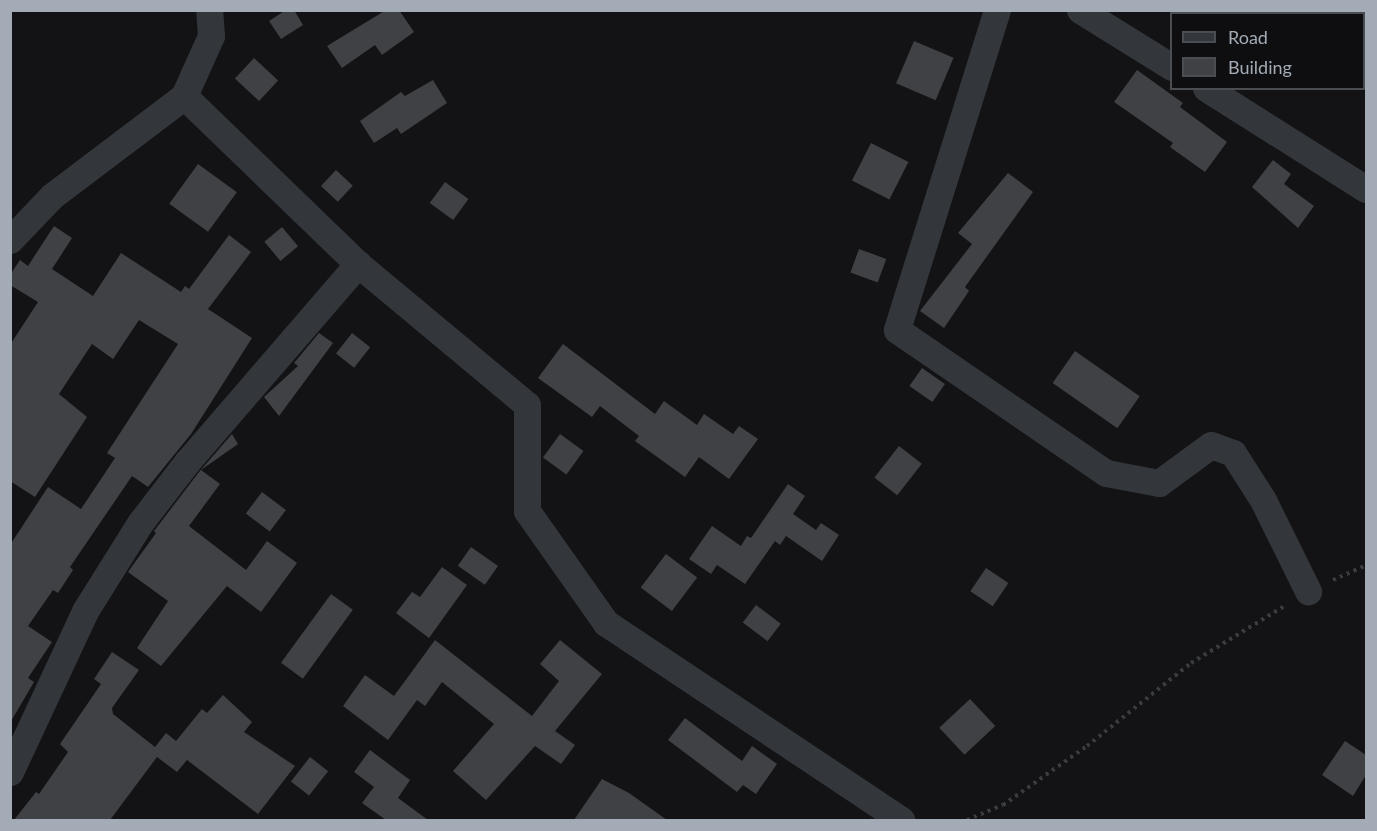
<!DOCTYPE html>
<style>
body{margin:0}
#map{position:relative;width:1377px;height:831px;overflow:hidden;background:#131315;font-family:Lato,sans-serif}
div>[style]{position:absolute}
.building>*{inset:0;background:#3f4145;transform-origin:0 0}
.path>*{height:4px;margin-top:-2px;transform-origin:0;background:repeating-linear-gradient(90deg,#393d41 0 3px,transparent 0 7.5px)}
.minor>*{height:27px;margin:-13.5px;padding:0 13.5px;transform-origin:13.5px;border-radius:13.5px;background:#33363a}
span{translate:-50% -50%;white-space:nowrap;text-align:center;line-height:1.15;-webkit-text-stroke:4.5px #0e0e10;paint-order:stroke}
.frame{position:absolute;inset:0;border:12px solid #a3acb6;pointer-events:none}
.legend{position:absolute;left:1170px;top:12px;width:195px;height:78px;box-sizing:border-box;background:#0e0e10;border:2px solid #4a4d52;margin:0;padding:8px 10px;list-style:none;font-size:18px;color:#a3acb6}
.legend li{display:flex;align-items:center;gap:12px;height:30px}
.legend b{width:30px;border:2px solid #4a4d52}
</style>
<div id="map">
<div class="building">
<i style="clip-path:polygon(286px 10px,294px 10px,303px 25px,281px 39px,269px 21px)"></i>
<i style="clip-path:polygon(386px 10px,399px 10px,414px 32px,382px 55px,375px 45px,342px 68px,327px 46px)"></i>
<i style="left:914px;top:41px;width:43px;height:46px;rotate:23deg"></i>
<i style="left:254px;top:58px;width:33px;height:28px;rotate:43deg"></i>
<i style="clip-path:polygon(1137px 70px,1183px 103px,1180px 107px,1227px 142px,1205px 172px,1170px 147px,1173px 143px,1114px 102px)"></i>
<i style="clip-path:polygon(433px 80px,447px 103px,401px 134px,397px 128px,374px 143px,360px 121px,401px 92px,405px 96px)"></i>
<i style="left:871px;top:143px;width:42px;height:42px;rotate:27deg"></i>
<i style="clip-path:polygon(1273px 160px,1291px 174px,1284px 184px,1314px 206px,1298px 228px,1252px 187px)"></i>
<i style="left:198px;top:164px;width:48px;height:49px;rotate:36deg"></i>
<i style="left:336px;top:170px;width:23px;height:22px;rotate:43deg"></i>
<i style="clip-path:polygon(1008px 173px,1033px 192px,965px 287px,969px 291px,944px 328px,920px 311px,972px 244px,958px 233px)"></i>
<i style="left:445px;top:182px;width:29px;height:26px;rotate:36deg"></i>
<i style="clip-path:polygon(54px 226px,72px 238px,52px 269px,93px 296px,121px 253px,181px 292px,185px 286px,189px 289px,229px 235px,251px 252px,208px 309px,252px 338px,191px 434px,148px 487px,132px 476px,70px 567px,73px 570px,58px 593px,53px 590px,28px 626px,52px 642px,28px 678px,34px 682px,10px 723px,10px 545px,48px 487px,81px 509px,115px 458px,107px 453px,178px 344px,139px 320px,113px 359px,92px 344px,59px 394px,87px 417px,35px 497px,10px 481px,10px 345px,38px 302px,10px 285px,10px 275px,20px 260px,28px 266px)"></i>
<i style="left:282px;top:227px;width:25px;height:23px;rotate:50deg"></i>
<i style="left:859px;top:249px;width:29px;height:25px;rotate:20deg"></i>
<i style="clip-path:polygon(319px 333px,333px 343px,279px 416px,264px 397px,298px 366px,294px 363px)"></i>
<i style="left:352px;top:333px;width:23px;height:26px;rotate:38deg"></i>
<i style="clip-path:polygon(563px 344px,655px 414px,664px 401px,697px 425px,704px 414px,733px 434px,739px 426px,758px 439px,729px 479px,699px 457px,685px 477px,635px 441px,639px 436px,600px 406px,592px 417px,538px 378px)"></i>
<i style="left:1075px;top:351px;width:79px;height:39px;rotate:35deg"></i>
<i style="left:922px;top:368px;width:28px;height:22px;rotate:35deg"></i>
<i style="clip-path:polygon(232px 434px,238px 444px,201px 470px,220px 484px,189px 526px,246px 570px,267px 541px,297px 563px,261px 612px,227px 586px,161px 666px,137px 648px,168px 601px,128px 572px,156px 533px,154px 531px,199px 472px)"></i>
<i style="left:560px;top:434px;width:29px;height:29px;rotate:36deg"></i>
<i style="left:899px;top:446px;width:29px;height:40px;rotate:38deg"></i>
<i style="clip-path:polygon(788px 484px,805px 496px,793px 514px,816px 530px,821px 523px,839px 535px,822px 561px,786px 536px,780px 545px,775px 541px,745px 584px,717px 565px,711px 574px,689px 559px,712px 526px,741px 546px,747px 536px,751px 538px)"></i>
<i style="left:262px;top:492px;width:30px;height:27px;rotate:37deg"></i>
<i style="left:471px;top:547px;width:33px;height:23px;rotate:35deg"></i>
<i style="left:666px;top:554px;width:39px;height:42px;rotate:37deg"></i>
<i style="clip-path:polygon(442px 567px,467px 585px,429px 638px,396px 613px,412px 592px,420px 597px)"></i>
<i style="left:986px;top:568px;width:27px;height:28px;rotate:34deg"></i>
<i style="left:331px;top:594px;width:27px;height:85px;rotate:36deg"></i>
<i style="left:756px;top:605px;width:31px;height:22px;rotate:37deg"></i>
<i style="clip-path:polygon(435px 640px,532px 716px,559px 681px,540px 664px,560px 640px,602px 674px,555px 731px,575px 745px,561px 764px,535px 746px,486px 800px,453px 771px,494px 724px,442px 682px,425px 706px,417px 700px,388px 740px,343px 706px,365px 675px,394px 696px)"></i>
<i style="clip-path:polygon(112px 652px,139px 670px,112px 708px,113px 714px,155px 747px,166px 733px,176px 741px,202px 709px,207px 713px,223px 695px,252px 722px,244px 732px,295px 766px,258px 814px,187px 760px,177px 772px,157px 757px,110px 820px,14px 820px,36px 792px,39px 794px,68px 752px,60px 744px,101px 684px,94px 679px)"></i>
<i style="left:970px;top:699px;width:37px;height:42px;rotate:47deg"></i>
<i style="clip-path:polygon(685px 718px,742px 761px,752px 746px,777px 764px,756px 794px,743px 785px,737px 792px,668px 740px)"></i>
<i style="clip-path:polygon(1345px 741px,1366px 755px,1366px 775px,1353px 796px,1322px 775px)"></i>
<i style="clip-path:polygon(370px 750px,410px 780px,398px 798px,428px 820px,386px 820px,362px 803px,374px 787px,354px 772px)"></i>
<i style="left:310px;top:757px;width:23px;height:31px;rotate:38deg"></i>
<i style="clip-path:polygon(602px 779px,629px 793px,667px 820px,574px 820px)"></i>
</div>
<div class="path">
<i style="left:1333px;top:580px;width:36px;rotate:-24deg"></i>
<i style="left:967px;top:820px;width:39px;rotate:-23deg"></i>
<i style="left:1003px;top:805px;width:103px;rotate:-35.1deg"></i>
<i style="left:1087px;top:746px;width:133px;rotate:-38.6deg"></i>
<i style="left:1191px;top:663px;width:111px;rotate:-31.4deg"></i>
</div>
<div class="minor">
<i style="left:997px;top:10px;width:335px;rotate:107.4deg"></i>
<i style="left:897px;top:330px;width:253px;rotate:34.4deg"></i>
<i style="left:1106px;top:473px;width:54px;rotate:10.7deg"></i>
<i style="left:1159px;top:483px;width:64px;rotate:-36.2deg"></i>
<i style="left:1211px;top:445px;width:23px;rotate:20deg"></i>
<i style="left:1233px;top:453px;width:56px;rotate:57.4deg"></i>
<i style="left:1263px;top:500px;width:102px;rotate:63.7deg"></i>
<i style="left:1080px;top:10px;width:108px;rotate:31.8deg"></i>
<i style="left:1206px;top:88px;width:189px;rotate:32.3deg"></i>
<i style="left:184px;top:96px;width:242px;rotate:44deg"></i>
<i style="left:358px;top:264px;width:220px;rotate:39.8deg"></i>
<i style="left:527px;top:405px;width:106px;rotate:90deg"></i>
<i style="left:527px;top:511px;width:137px;rotate:54.8deg"></i>
<i style="left:606px;top:623px;width:355px;rotate:33.7deg"></i>
<i style="left:10px;top:240px;width:61px;rotate:-46.3deg"></i>
<i style="left:52px;top:196px;width:166px;rotate:-37.1deg"></i>
<i style="left:184px;top:96px;width:66px;rotate:-65.8deg"></i>
<i style="left:211px;top:36px;width:26px;rotate:-94deg"></i>
<i style="left:10px;top:772px;width:178px;rotate:-65deg"></i>
<i style="left:85px;top:611px;width:104px;rotate:-58deg"></i>
<i style="left:140px;top:523px;width:77px;rotate:-52.4deg"></i>
<i style="left:187px;top:462px;width:262px;rotate:-49.2deg"></i>
</div>
<div class="frame"></div>
<ul class="legend">
<li><b style="height:8px;background:#33363a"></b>Road</li>
<li><b style="height:16px;background:#3f4145"></b>Building</li>
</ul>
</div>
